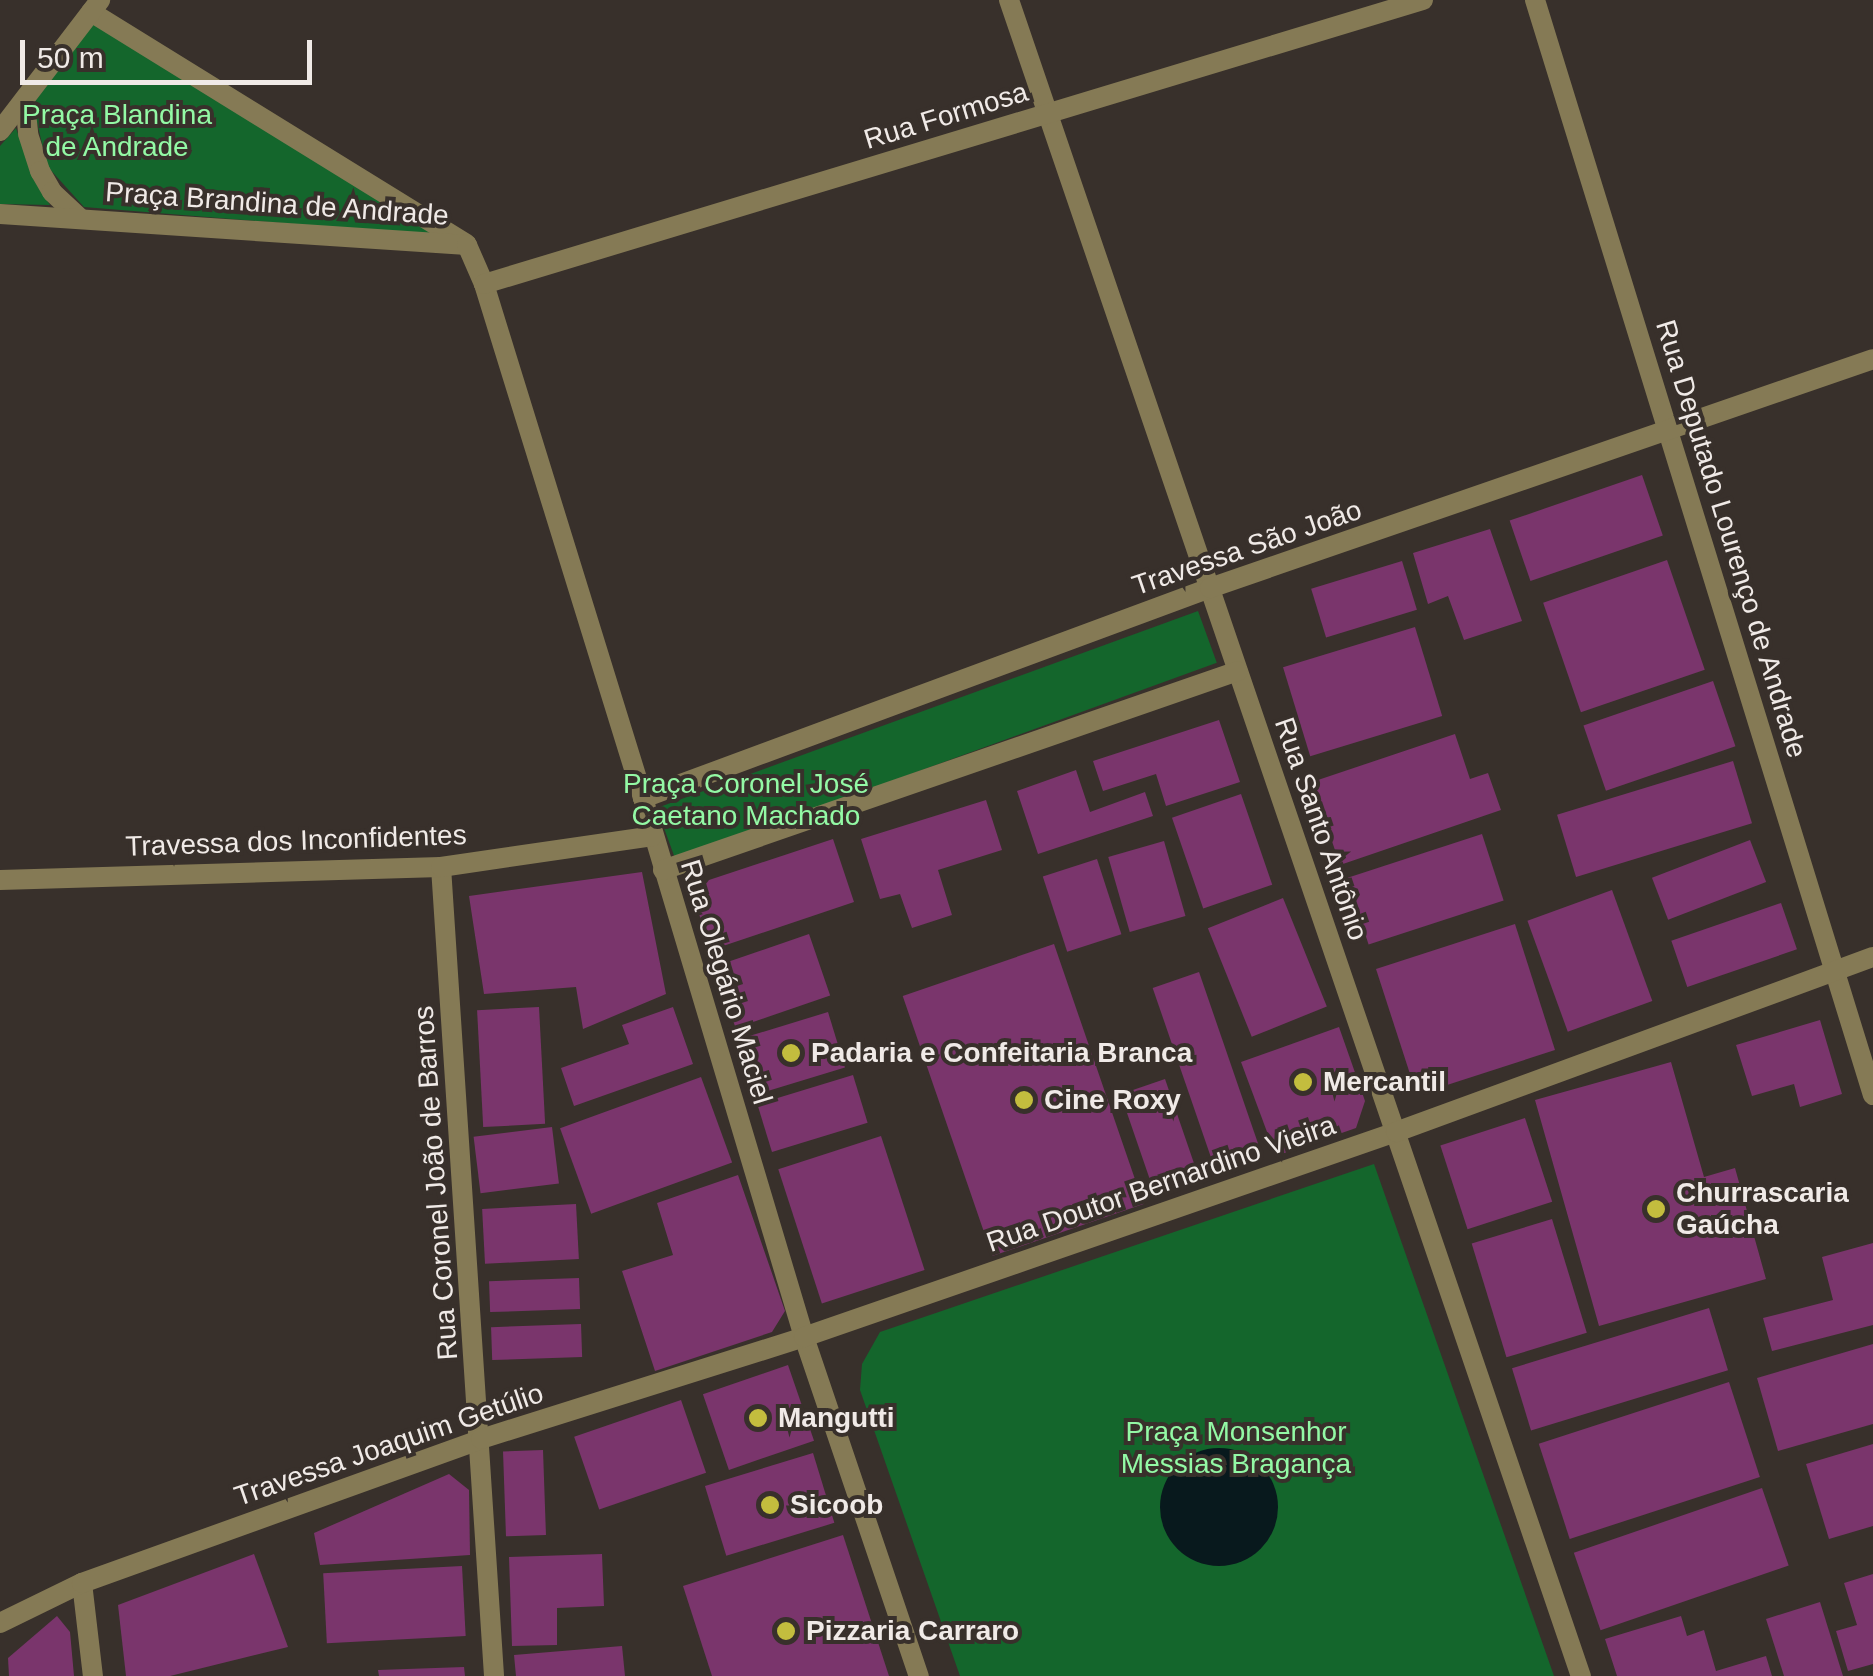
<!DOCTYPE html>
<meta charset="utf-8">
<style>
body{margin:0}
#map{position:relative;width:1873px;height:1676px;overflow:hidden;background:#38302b;font-family:Arial,sans-serif}
div>[style]{position:absolute}
.green>*{inset:0;background:#14662c;transform-origin:0 0}
.water>*{inset:0;background:#08191d}
.round{border-radius:50%}
.building>*{inset:0;background:#7a356c;transform-origin:0 0}
.minor>*{height:20px;margin:-10px;padding:0 10px;transform-origin:10px;border-radius:10px;background:#857a55}
.dots>*{width:28px;height:28px;translate:-50% -50%;box-sizing:border-box;border:5px solid #38302b;border-radius:50%}
span{translate:-50% -50%;white-space:nowrap;text-align:center;line-height:1.15;-webkit-text-stroke:8px #38302b;paint-order:stroke}
.park-label{font-size:28px;color:#93f9a5}
.street-label{font-size:28px;color:#f0eae7}
.poi-label{font-size:28px;color:#f0eae7;font-weight:700}
.left{translate:0 -50%;text-align:left}
.scale{position:absolute;left:20px;top:40px;width:292px;height:45px;box-sizing:border-box;border:5px solid #f0eae7;border-top:0;padding-left:12px;font-size:30px;line-height:35px;white-space:nowrap;color:#f0eae7;-webkit-text-stroke:8px #38302b;paint-order:stroke}
</style>
<div id="map">
<div class="green">
<i style="clip-path:polygon(93px 23px,443px 236px,84px 207px,47px 166px,33px 104px)"></i>
<i style="clip-path:polygon(16px 128px,34px 180px,50px 205px,0 204px,0 146px)"></i>
<i style="left:1198px;top:611px;width:55px;height:576px;rotate:70deg"></i>
<i style="clip-path:polygon(1374px 1164px,1554px 1676px,960px 1676px,860px 1390px,862px 1364px,880px 1332px)"></i>
</div>
<div class="water">
<i class="round" style="left:1160px;top:1448px;width:118px;height:118px"></i>
</div>
<div class="building">
<i style="left:1642px;top:475px;width:64px;height:140px;rotate:71deg"></i>
<i style="clip-path:polygon(1490px 529px,1522px 621px,1464px 640px,1448px 596px,1428px 604px,1413px 553px)"></i>
<i style="left:1667px;top:560px;width:116px;height:131px;rotate:71deg"></i>
<i style="left:1402px;top:561px;width:51px;height:95px;rotate:73deg"></i>
<i style="left:1415px;top:627px;width:93px;height:138px;rotate:73deg"></i>
<i style="left:1713px;top:681px;width:69px;height:137px;rotate:71deg"></i>
<i style="clip-path:polygon(1219px 720px,1240px 782px,1166px 806px,1156px 774px,1103px 791px,1093px 761px)"></i>
<i style="clip-path:polygon(1455px 734px,1470px 779px,1488px 773px,1501px 810px,1340px 865px,1312px 782px)"></i>
<i style="left:1733px;top:761px;width:65px;height:184px;rotate:73deg"></i>
<i style="clip-path:polygon(1076px 770px,1090px 812px,1145px 792px,1153px 816px,1038px 854px,1017px 791px)"></i>
<i style="left:1241px;top:794px;width:96px;height:73px;rotate:71deg"></i>
<i style="clip-path:polygon(986px 800px,1002px 850px,938px 870px,952px 915px,912px 928px,900px 894px,880px 899px,861px 839px)"></i>
<i style="left:1482px;top:834px;width:70px;height:142px;rotate:72deg"></i>
<i style="clip-path:polygon(833px 839px,854px 902px,711px 950px,694px 899px,709px 880px)"></i>
<i style="left:1750px;top:840px;width:45px;height:105px;rotate:69deg"></i>
<i style="left:1164px;top:841px;width:78px;height:58px;rotate:74deg"></i>
<i style="left:1097px;top:859px;width:79px;height:57px;rotate:72deg"></i>
<i style="clip-path:polygon(642px 872px,666px 994px,583px 1029px,576px 987px,484px 994px,469px 896px)"></i>
<i style="left:1612px;top:890px;width:118px;height:90px;rotate:70deg"></i>
<i style="left:1283px;top:898px;width:117px;height:81px;rotate:68deg"></i>
<i style="left:1781px;top:903px;width:49px;height:116px;rotate:71deg"></i>
<i style="clip-path:polygon(1515px 924px,1555px 1050px,1447px 1085px,1410px 1074px,1376px 969px)"></i>
<i style="left:809px;top:934px;width:65px;height:100px;rotate:71deg"></i>
<i style="left:1054px;top:944px;width:275px;height:160px;rotate:71deg"></i>
<i style="left:1199px;top:972px;width:194px;height:49px;rotate:71deg"></i>
<i style="left:539px;top:1007px;width:117px;height:62px;rotate:87deg"></i>
<i style="clip-path:polygon(673px 1007px,693px 1064px,574px 1106px,561px 1068px,629px 1044px,622px 1025px)"></i>
<i style="left:828px;top:1012px;width:58px;height:95px;rotate:73deg"></i>
<i style="clip-path:polygon(1820px 1020px,1842px 1094px,1800px 1107px,1794px 1084px,1752px 1096px,1736px 1045px)"></i>
<i style="clip-path:polygon(1339px 1027px,1365px 1101px,1356px 1128px,1276px 1156px,1241px 1062px)"></i>
<i style="clip-path:polygon(1671px 1062px,1704px 1177px,1735px 1168px,1766px 1279px,1599px 1326px,1535px 1100px)"></i>
<i style="left:853px;top:1075px;width:50px;height:100px;rotate:73deg"></i>
<i style="left:701px;top:1077px;width:91px;height:150px;rotate:70deg"></i>
<i style="left:1165px;top:1079px;width:102px;height:47px;rotate:71deg"></i>
<i style="left:1525px;top:1118px;width:88px;height:89px;rotate:72deg"></i>
<i style="left:552px;top:1127px;width:57px;height:79px;rotate:83deg"></i>
<i style="left:881px;top:1136px;width:141px;height:108px;rotate:72deg"></i>
<i style="clip-path:polygon(738px 1175px,785px 1311px,772px 1332px,655px 1371px,622px 1271px,673px 1255px,657px 1203px)"></i>
<i style="left:576px;top:1204px;width:55px;height:94px;rotate:87deg"></i>
<i style="left:1552px;top:1219px;width:119px;height:84px;rotate:73deg"></i>
<i style="clip-path:polygon(1873px 1243px,1873px 1325px,1772px 1351px,1763px 1318px,1833px 1300px,1822px 1257px)"></i>
<i style="left:579px;top:1278px;width:31px;height:90px;rotate:88deg"></i>
<i style="left:1709px;top:1308px;width:65px;height:206px;rotate:73deg"></i>
<i style="left:581px;top:1324px;width:33px;height:90px;rotate:88deg"></i>
<i style="clip-path:polygon(1873px 1344px,1873px 1424px,1778px 1451px,1757px 1378px)"></i>
<i style="left:788px;top:1365px;width:80px;height:90px;rotate:71deg"></i>
<i style="left:1729px;top:1382px;width:100px;height:200px;rotate:72deg"></i>
<i style="left:681px;top:1400px;width:77px;height:113px;rotate:71deg"></i>
<i style="clip-path:polygon(1873px 1444px,1873px 1526px,1829px 1539px,1806px 1464px)"></i>
<i style="left:543px;top:1450px;width:85px;height:40px;rotate:88deg"></i>
<i style="left:813px;top:1453px;width:73px;height:113px;rotate:73deg"></i>
<i style="clip-path:polygon(449px 1474px,469px 1490px,470px 1555px,320px 1565px,314px 1533px)"></i>
<i style="left:1762px;top:1488px;width:82px;height:199px;rotate:71deg"></i>
<i style="clip-path:polygon(843px 1535px,889px 1676px,712px 1676px,683px 1586px)"></i>
<i style="clip-path:polygon(254px 1554px,288px 1647px,170px 1676px,126px 1676px,118px 1605px)"></i>
<i style="clip-path:polygon(602px 1554px,604px 1606px,557px 1608px,557px 1645px,512px 1646px,509px 1557px)"></i>
<i style="left:462px;top:1566px;width:70px;height:139px;rotate:87deg"></i>
<i style="clip-path:polygon(1873px 1574px,1873px 1664px,1848px 1671px,1836px 1631px,1857px 1625px,1844px 1583px)"></i>
<i style="clip-path:polygon(1820px 1602px,1843px 1676px,1784px 1676px,1766px 1619px)"></i>
<i style="clip-path:polygon(57px 1616px,70px 1632px,74px 1676px,9px 1676px,8px 1658px)"></i>
<i style="clip-path:polygon(1681px 1616px,1687px 1636px,1704px 1630px,1716px 1671px,1766px 1656px,1772px 1676px,1617px 1676px,1605px 1639px)"></i>
<i style="clip-path:polygon(622px 1646px,625px 1676px,516px 1676px,514px 1655px)"></i>
<i style="clip-path:polygon(464px 1667px,465px 1676px,379px 1676px,378px 1670px)"></i>
</div>
<div class="minor">
<i style="left:1009px;top:0;width:1771px;rotate:71.16deg"></i>
<i style="left:1535px;top:0;width:1146px;rotate:72.85deg"></i>
<i style="left:91px;top:12px;width:441px;rotate:31.7deg"></i>
<i style="left:25px;top:103px;width:31px;rotate:84deg"></i>
<i style="left:28px;top:134px;width:39px;rotate:72deg"></i>
<i style="left:40px;top:171px;width:24px;rotate:60deg"></i>
<i style="left:52px;top:192px;width:37px;rotate:43deg"></i>
<i style="left:0;top:131px;width:165px;rotate:-52.6deg"></i>
<i style="left:0;top:214px;width:468px;rotate:3.8deg"></i>
<i style="left:467px;top:245px;width:43px;rotate:66.4deg"></i>
<i style="left:484px;top:284px;width:538px;rotate:72.81deg"></i>
<i style="left:643px;top:798px;width:563px;rotate:73.37deg"></i>
<i style="left:804px;top:1337px;width:358px;rotate:71.3deg"></i>
<i style="left:484px;top:284px;width:981px;rotate:-16.83deg"></i>
<i style="left:643px;top:798px;width:605px;rotate:-20.32deg"></i>
<i style="left:1210px;top:588px;width:701px;rotate:-19.05deg"></i>
<i style="left:441px;top:867px;width:811px;rotate:86.25deg"></i>
<i style="left:663px;top:870px;width:608px;rotate:-19.09deg"></i>
<i style="left:0;top:880px;width:441px;rotate:-1.7deg"></i>
<i style="left:441px;top:867px;width:214px;rotate:-8.3deg"></i>
<i style="left:82px;top:1583px;width:94px;rotate:83.3deg"></i>
<i style="left:0;top:1623px;width:91px;rotate:-26deg"></i>
<i style="left:82px;top:1583px;width:424px;rotate:-19.8deg"></i>
<i style="left:481px;top:1439px;width:339px;rotate:-17.5deg"></i>
<i style="left:804px;top:1337px;width:626px;rotate:-19.1deg"></i>
<i style="left:1396px;top:1132px;width:508px;rotate:-20.15deg"></i>
</div>
<div class="dots">
<i style="left:791px;top:1053px;background:#c3bd3e"></i>
<i style="left:1303px;top:1082px;background:#c3bd3e"></i>
<i style="left:1024px;top:1100px;background:#c3bd3e"></i>
<i style="left:1656px;top:1209px;background:#c3bd3e"></i>
<i style="left:758px;top:1418px;background:#c3bd3e"></i>
<i style="left:770px;top:1505px;background:#c3bd3e"></i>
<i style="left:786px;top:1631px;background:#c3bd3e"></i>
</div>
<div class="park-label">
<span style="left:117px;top:131px">Praça Blandina<br>de Andrade</span>
<span style="left:746px;top:800px">Praça Coronel José<br>Caetano Machado</span>
<span style="left:1236px;top:1448px">Praça Monsenhor<br>Messias Bragança</span>
</div>
<div class="street-label">
<span style="left:946px;top:116px;rotate:-17deg">Rua Formosa</span>
<span style="left:277px;top:204px;rotate:4deg">Praça Brandina de Andrade</span>
<span style="left:1731px;top:539px;rotate:73deg">Rua Deputado Lourenço de Andrade</span>
<span style="left:1247px;top:548px;rotate:-19deg">Travessa São João</span>
<span style="left:1321px;top:829px;rotate:71deg">Rua Santo Antônio</span>
<span style="left:296px;top:841px;rotate:-2deg">Travessa dos Inconfidentes</span>
<span style="left:726px;top:982px;rotate:73deg">Rua Olegário Maciel</span>
<span style="left:436px;top:1183px;rotate:-94deg">Rua Coronel João de Barros</span>
<span style="left:1161px;top:1184px;rotate:-19deg">Rua Doutor Bernardino Vieira</span>
<span style="left:389px;top:1445px;rotate:-19deg">Travessa Joaquim Getúlio</span>
</div>
<div class="poi-label">
<span class="left" style="left:811px;top:1053px">Padaria e Confeitaria Branca</span>
<span class="left" style="left:1323px;top:1082px">Mercantil</span>
<span class="left" style="left:1044px;top:1100px">Cine Roxy</span>
<span class="left" style="left:1676px;top:1209px">Churrascaria<br>Gaúcha</span>
<span class="left" style="left:778px;top:1418px">Mangutti</span>
<span class="left" style="left:790px;top:1505px">Sicoob</span>
<span class="left" style="left:806px;top:1631px">Pizzaria Carraro</span>
</div>
<div class="scale">50 m</div>
</div>
